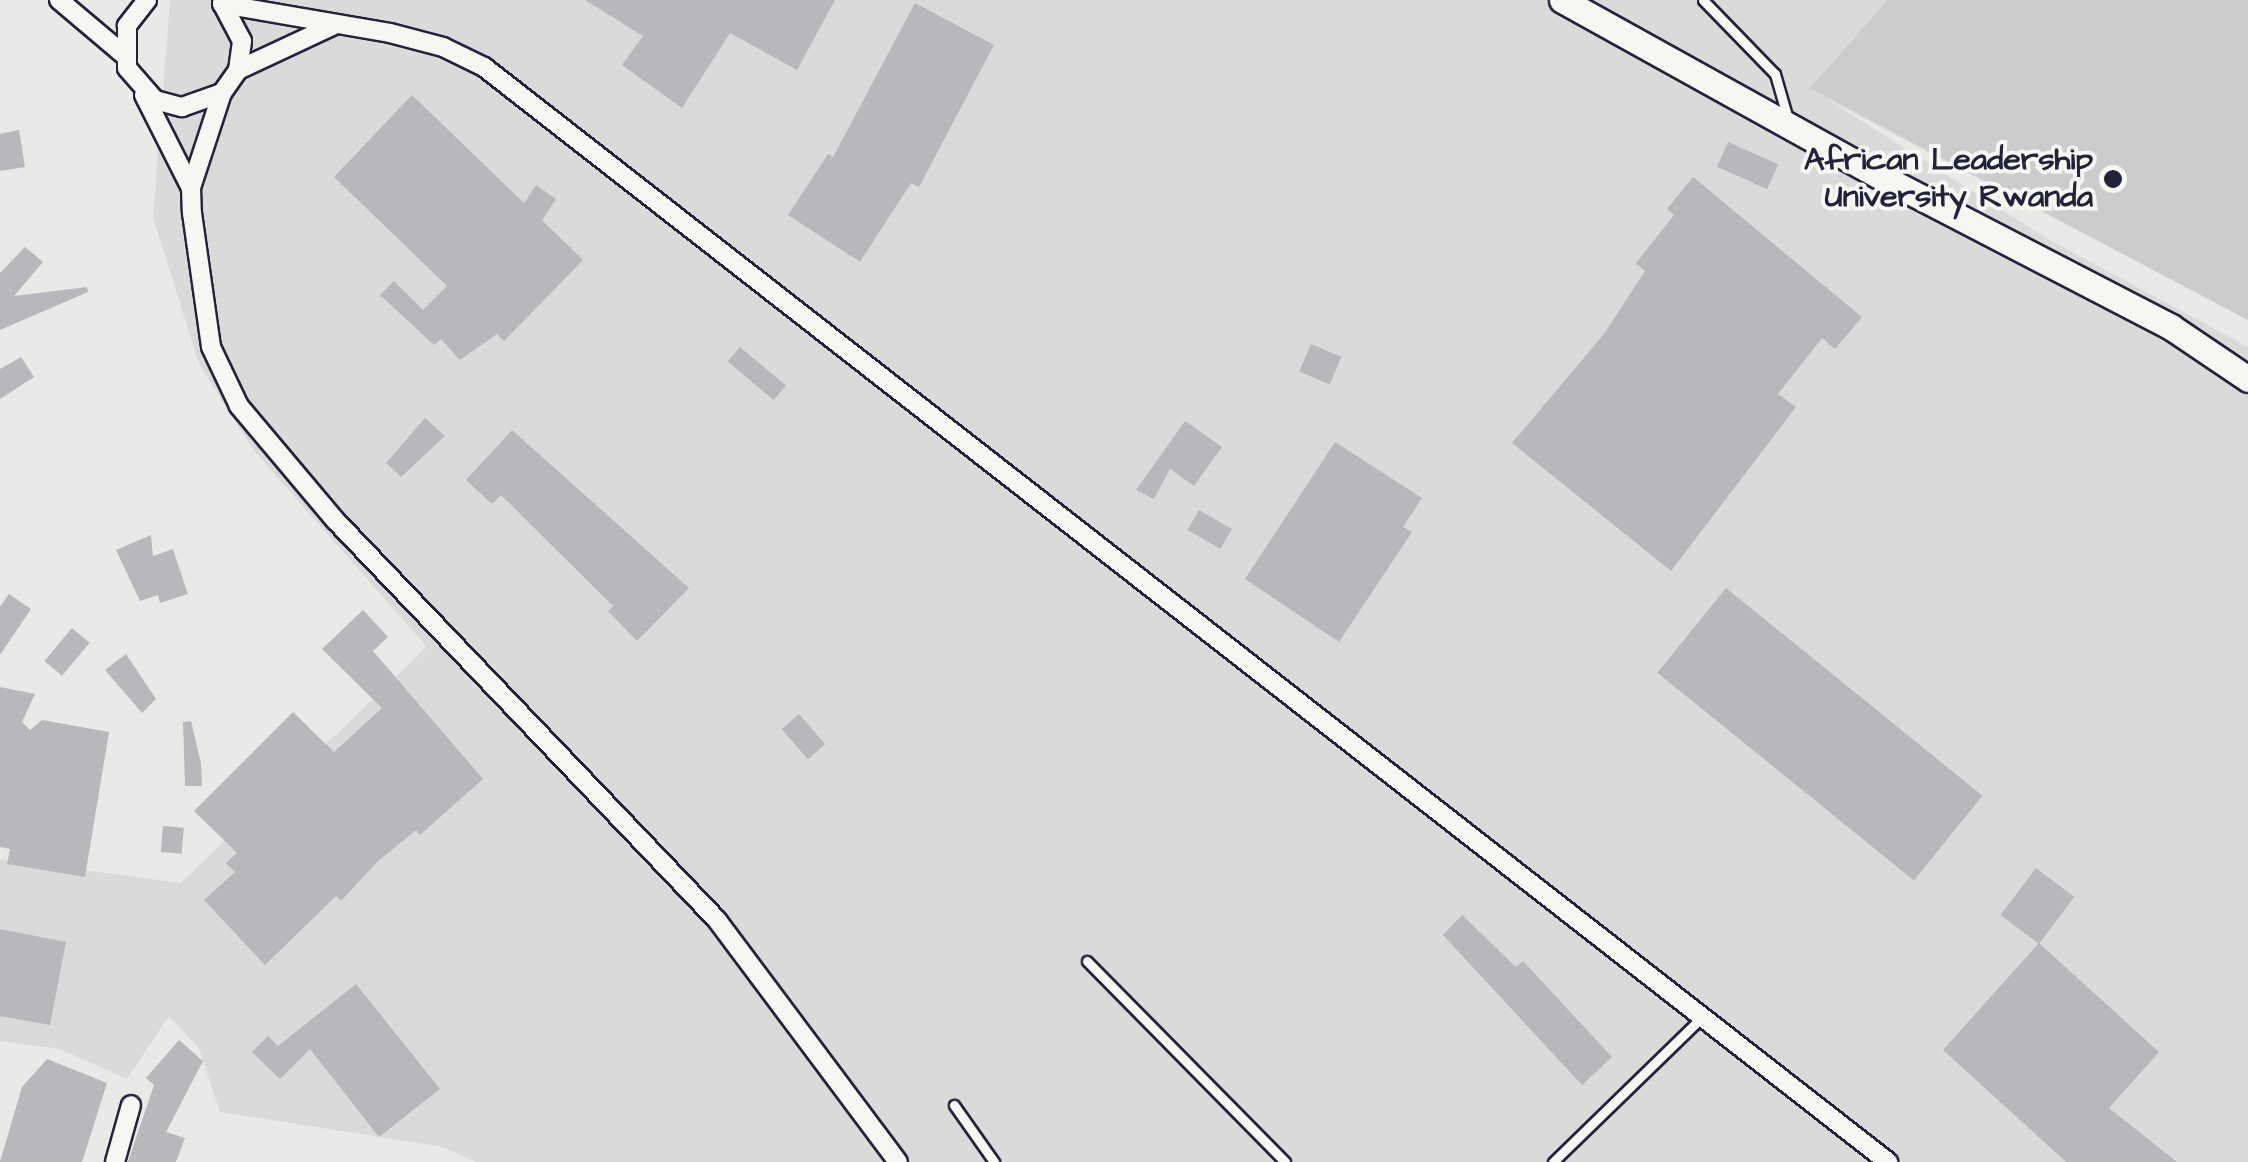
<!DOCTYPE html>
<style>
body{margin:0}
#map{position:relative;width:2248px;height:1162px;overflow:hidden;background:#e9e9e7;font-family:"Architects Daughter",sans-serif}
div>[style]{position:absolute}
.built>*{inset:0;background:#dadada}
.green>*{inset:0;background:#ccccce}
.building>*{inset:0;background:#b8b8bc;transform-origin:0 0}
.roads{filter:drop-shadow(2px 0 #22223b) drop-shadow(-2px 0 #22223b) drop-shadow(0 2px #22223b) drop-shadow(0 -2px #22223b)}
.service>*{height:9px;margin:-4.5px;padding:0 4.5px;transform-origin:4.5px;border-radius:4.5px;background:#f6f6f2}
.minor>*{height:18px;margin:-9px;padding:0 9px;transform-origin:9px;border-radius:9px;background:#f6f6f2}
.secondary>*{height:25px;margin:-12.5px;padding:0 12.5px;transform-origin:12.5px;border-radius:12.5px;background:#f6f6f2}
.dots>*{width:28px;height:28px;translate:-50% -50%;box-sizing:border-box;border:5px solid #f6f6f2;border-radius:50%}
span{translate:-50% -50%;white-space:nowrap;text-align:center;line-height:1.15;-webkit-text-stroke:8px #f6f6f2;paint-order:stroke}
.poi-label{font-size:32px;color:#22223b;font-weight:700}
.right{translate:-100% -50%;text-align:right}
</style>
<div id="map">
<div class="built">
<i style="clip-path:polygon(170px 0,2248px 0,2248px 320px,1827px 99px,2048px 239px,2248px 347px,2248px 1162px,475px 1162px,443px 1147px,220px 1112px,199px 1049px,169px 1016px,127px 1079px,60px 1049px,0 1041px,0 859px,181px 883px,427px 647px,255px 452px,199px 364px,153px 217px)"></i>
</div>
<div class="green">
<i style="clip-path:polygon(1888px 0,2248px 0,2248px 320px,1810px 88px)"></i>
</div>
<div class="building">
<i style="clip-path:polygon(585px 0,835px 0,797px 70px,730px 33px,682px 108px,622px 65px,643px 36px)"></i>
<i style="clip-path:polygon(915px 3px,994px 45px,919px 187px,911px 183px,860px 262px,788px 215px,828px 154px,833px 157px)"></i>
<i style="clip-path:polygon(412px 95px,524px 203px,536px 185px,556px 199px,542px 220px,583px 260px,504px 341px,497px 334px,460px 360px,441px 339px,434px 345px,380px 295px,394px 281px,423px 310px,447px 286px,334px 177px)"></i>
<i style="clip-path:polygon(19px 130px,25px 167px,0 171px,0 134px)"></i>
<i style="left:1728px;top:142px;width:55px;height:27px;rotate:24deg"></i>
<i style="clip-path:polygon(1693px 177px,1862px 317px,1835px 349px,1822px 338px,1778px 394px,1796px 407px,1671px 571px,1512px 443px,1604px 334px,1645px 271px,1636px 263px,1674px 215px,1667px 209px)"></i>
<i style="clip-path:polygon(25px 247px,43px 262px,14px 296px,87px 287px,88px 292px,0 330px,0 273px)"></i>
<i style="left:1311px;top:344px;width:33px;height:30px;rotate:23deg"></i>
<i style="left:740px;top:347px;width:60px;height:19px;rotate:40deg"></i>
<i style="clip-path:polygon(21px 357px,34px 377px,0 399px,0 369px)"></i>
<i style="clip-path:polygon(425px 418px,445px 436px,401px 477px,386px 463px)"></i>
<i style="clip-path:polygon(1185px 421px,1222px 447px,1194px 486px,1170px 469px,1154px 499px,1136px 490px)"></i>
<i style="clip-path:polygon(512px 430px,689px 588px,637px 641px,608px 611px,613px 606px,501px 495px,492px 504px,466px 480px)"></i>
<i style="clip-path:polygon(1335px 442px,1422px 498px,1403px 527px,1412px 532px,1339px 642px,1245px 579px)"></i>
<i style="left:1199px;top:510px;width:38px;height:23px;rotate:30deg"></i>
<i style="clip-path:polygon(151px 535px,153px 556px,173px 549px,188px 594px,160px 603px,158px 595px,140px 601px,116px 550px)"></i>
<i style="left:1726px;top:588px;width:330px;height:109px;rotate:39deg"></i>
<i style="clip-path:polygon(9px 594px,31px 609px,0 655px,0 607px)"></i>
<i style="clip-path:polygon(363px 610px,388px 637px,373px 651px,483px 779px,420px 835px,416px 830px,377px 862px,341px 901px,336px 896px,265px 965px,204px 900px,235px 872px,226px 863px,237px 853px,194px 811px,293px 712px,334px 752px,382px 708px,322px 649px)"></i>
<i style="left:72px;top:628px;width:23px;height:43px;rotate:40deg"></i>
<i style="clip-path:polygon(126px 654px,156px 699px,142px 713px,105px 670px)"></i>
<i style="clip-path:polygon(0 687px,35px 694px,22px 722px,30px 730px,42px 720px,109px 732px,85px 877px,7px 864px,10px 849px,0 847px)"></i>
<i style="left:799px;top:714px;width:40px;height:23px;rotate:49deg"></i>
<i style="clip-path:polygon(191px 721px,201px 763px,202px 786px,185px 786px,183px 722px)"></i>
<i style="left:163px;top:826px;width:21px;height:26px;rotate:5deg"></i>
<i style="left:2036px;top:868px;width:48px;height:59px;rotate:37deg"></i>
<i style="clip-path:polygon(1462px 915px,1516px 967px,1523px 961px,1612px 1057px,1582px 1085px,1443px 935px)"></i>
<i style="clip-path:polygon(0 929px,66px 942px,50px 1025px,0 1016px)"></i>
<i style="clip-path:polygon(2039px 943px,2159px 1052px,2109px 1108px,2177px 1162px,2066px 1162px,1943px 1050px)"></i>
<i style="clip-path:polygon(356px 984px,440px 1089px,379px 1137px,310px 1049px,280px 1079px,252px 1052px,268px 1036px,278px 1046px)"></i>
<i style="clip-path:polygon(179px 1040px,203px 1061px,166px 1132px,185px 1138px,176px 1162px,128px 1162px,154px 1085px,146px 1078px)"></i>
<i style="clip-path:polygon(47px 1059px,107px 1083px,82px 1162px,0 1162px,22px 1087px)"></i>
</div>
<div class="roads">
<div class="service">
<i style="left:1703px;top:0;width:103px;rotate:45.8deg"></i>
<i style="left:1775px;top:74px;width:47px;rotate:73.9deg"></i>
<i style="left:1087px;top:961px;width:282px;rotate:45.4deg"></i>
<i style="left:954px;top:1105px;width:70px;rotate:54.9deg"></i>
<i style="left:1553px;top:1162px;width:206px;rotate:-44.2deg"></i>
</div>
<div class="minor">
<i style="left:59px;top:0;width:84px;rotate:40.2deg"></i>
<i style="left:147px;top:0;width:33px;rotate:128deg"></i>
<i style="left:127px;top:26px;width:42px;rotate:90deg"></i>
<i style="left:127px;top:68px;width:43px;rotate:48.8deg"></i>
<i style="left:155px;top:100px;width:28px;rotate:15deg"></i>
<i style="left:182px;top:107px;width:42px;rotate:-19.3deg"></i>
<i style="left:222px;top:93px;width:28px;rotate:-55deg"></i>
<i style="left:238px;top:70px;width:29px;rotate:-82deg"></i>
<i style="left:242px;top:41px;width:43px;rotate:-117.8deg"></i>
<i style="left:222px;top:4px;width:170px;rotate:9.8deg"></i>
<i style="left:390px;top:33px;width:55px;rotate:14.8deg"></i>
<i style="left:443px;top:47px;width:46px;rotate:26deg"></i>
<i style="left:484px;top:67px;width:1781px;rotate:37.95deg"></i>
<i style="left:238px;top:70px;width:106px;rotate:-25.1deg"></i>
<i style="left:222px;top:93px;width:100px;rotate:108.1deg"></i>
<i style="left:191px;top:188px;width:25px;rotate:88deg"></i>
<i style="left:192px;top:213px;width:135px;rotate:81.9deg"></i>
<i style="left:211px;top:347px;width:65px;rotate:64.6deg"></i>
<i style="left:239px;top:406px;width:150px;rotate:49.9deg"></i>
<i style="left:336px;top:521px;width:552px;rotate:46.32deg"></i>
<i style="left:717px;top:920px;width:302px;rotate:53.2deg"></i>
<i style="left:144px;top:95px;width:104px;rotate:63.2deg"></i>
<i style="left:115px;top:1162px;width:59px;rotate:-74.3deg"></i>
</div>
<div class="secondary">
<i style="left:1562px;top:0;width:361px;rotate:29deg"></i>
<i style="left:1878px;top:175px;width:330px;rotate:27.4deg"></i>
<i style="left:2171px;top:327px;width:93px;rotate:34deg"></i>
</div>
</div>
<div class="dots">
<i style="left:2113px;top:179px;background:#22223b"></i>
</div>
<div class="poi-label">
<span class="right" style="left:2093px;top:179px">African Leadership<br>University Rwanda</span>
</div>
</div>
